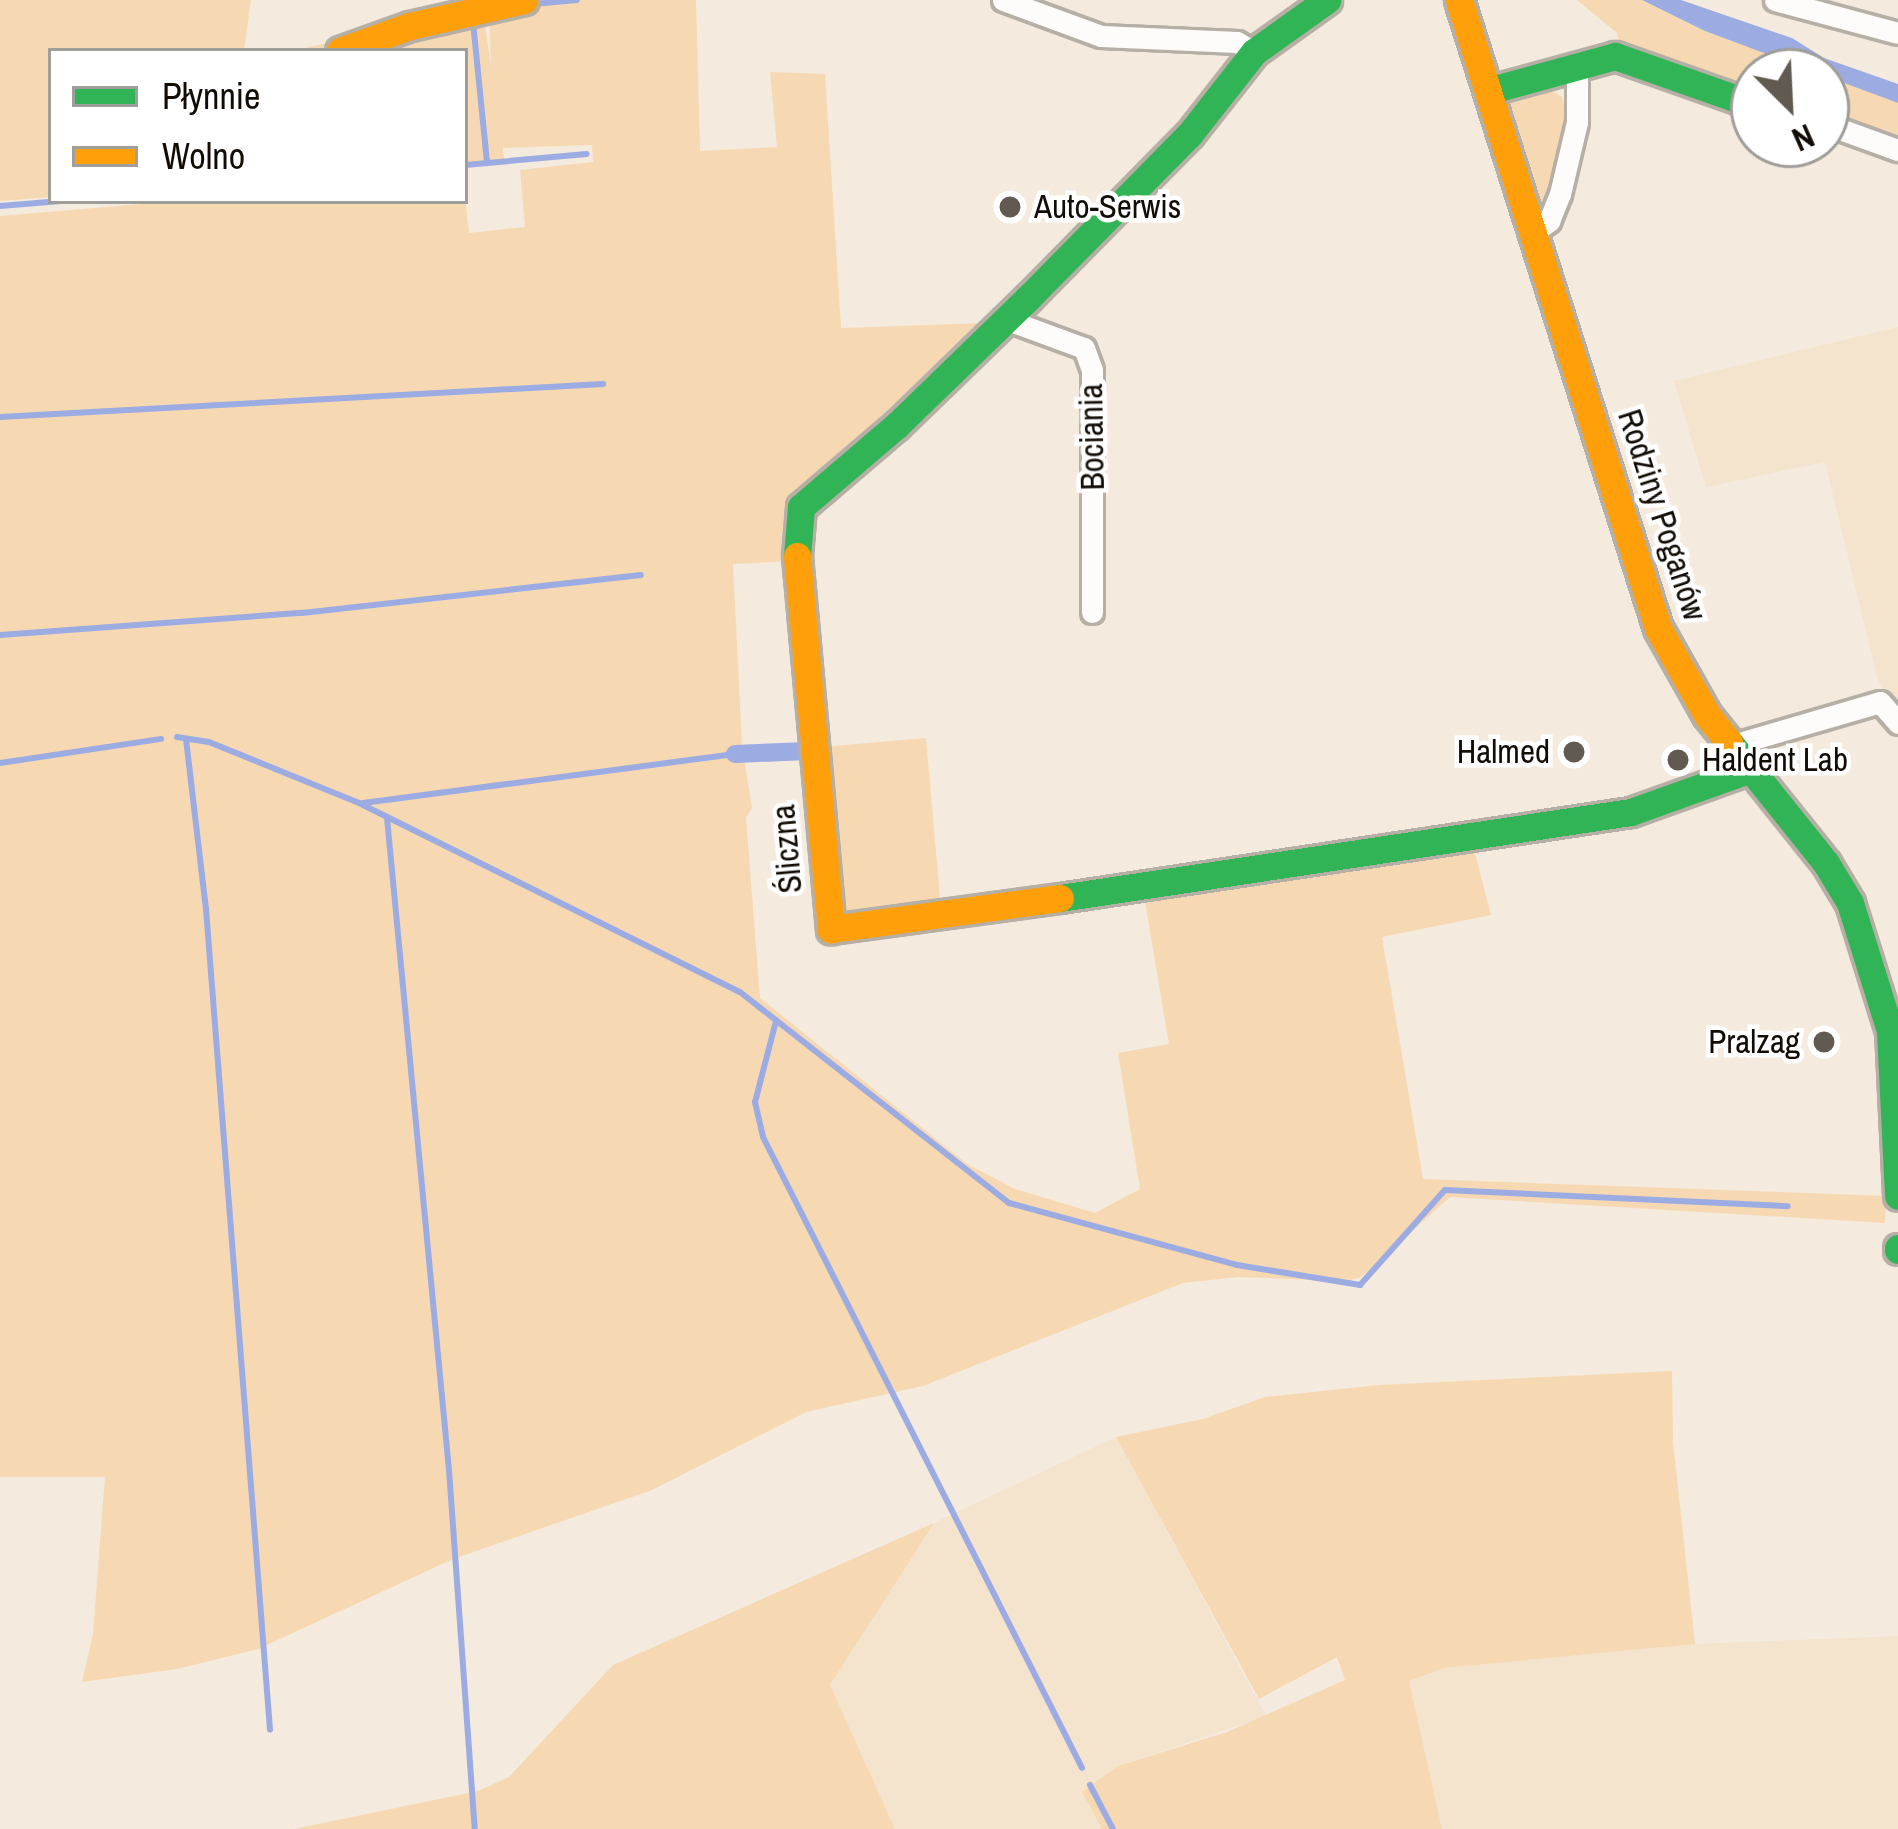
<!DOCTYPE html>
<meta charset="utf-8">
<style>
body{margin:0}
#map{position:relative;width:1898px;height:1829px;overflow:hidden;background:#f4eadd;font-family:"Archivo Narrow",sans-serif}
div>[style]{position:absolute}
.built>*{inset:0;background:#f4e3cd}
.green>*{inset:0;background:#f6d9b2;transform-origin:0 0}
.water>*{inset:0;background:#9cace3}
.stream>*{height:6px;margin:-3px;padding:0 3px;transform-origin:3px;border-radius:3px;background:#9cace3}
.canal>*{height:18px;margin:-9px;padding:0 9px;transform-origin:9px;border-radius:9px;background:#9cace3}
.roads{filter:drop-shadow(3px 0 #b6afa5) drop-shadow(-3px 0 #b6afa5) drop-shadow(0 3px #b6afa5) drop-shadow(0 -3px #b6afa5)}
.street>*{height:21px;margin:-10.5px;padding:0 10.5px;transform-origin:10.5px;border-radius:10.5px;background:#fdfcfa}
.fast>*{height:27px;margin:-13.5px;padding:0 13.5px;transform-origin:13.5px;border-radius:13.5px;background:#30b455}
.slow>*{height:27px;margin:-13.5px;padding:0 13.5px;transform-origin:13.5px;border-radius:13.5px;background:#ff9f0a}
.dots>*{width:33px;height:33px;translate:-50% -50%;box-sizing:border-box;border:6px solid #fff;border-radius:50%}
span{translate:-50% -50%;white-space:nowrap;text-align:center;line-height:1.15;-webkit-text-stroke:9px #fff;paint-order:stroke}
.poi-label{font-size:33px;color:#120c05}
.left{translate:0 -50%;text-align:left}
.right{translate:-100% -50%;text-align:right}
.street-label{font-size:33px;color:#120c05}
.legend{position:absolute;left:48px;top:48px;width:420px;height:156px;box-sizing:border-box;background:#fff;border:3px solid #a09e9b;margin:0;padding:15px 21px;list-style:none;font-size:36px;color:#120c05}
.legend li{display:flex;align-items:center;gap:24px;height:60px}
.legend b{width:60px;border:3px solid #a09e9b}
.north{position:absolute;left:1730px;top:48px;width:120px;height:120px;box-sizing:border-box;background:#fff;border:3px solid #a09e9b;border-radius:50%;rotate:156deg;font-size:33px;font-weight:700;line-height:48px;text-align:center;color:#120c05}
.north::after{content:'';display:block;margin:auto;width:42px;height:54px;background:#615a51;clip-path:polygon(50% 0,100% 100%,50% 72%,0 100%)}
</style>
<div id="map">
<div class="built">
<i style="clip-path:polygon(1898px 327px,1898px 704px,1892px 705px,1878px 680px,1825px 462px,1706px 487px,1674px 381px)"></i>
<i style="clip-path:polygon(1116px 1437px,1266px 1716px,1118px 1766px,1082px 1792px,1102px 1829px,895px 1829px,830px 1685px,870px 1616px,934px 1523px)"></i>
<i style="clip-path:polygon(1898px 1636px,1898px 1829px,1442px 1829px,1409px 1681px,1444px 1668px,1695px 1644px)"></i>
</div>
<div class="green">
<i style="clip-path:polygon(0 0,251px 0,244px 51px,51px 51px,51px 197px,0 201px)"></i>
<i style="clip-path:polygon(540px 0,696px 0,700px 151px,777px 147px,770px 72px,825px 74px,841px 328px,987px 323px,793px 507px,794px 561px,733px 564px,742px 746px,752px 808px,746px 818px,760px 998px,967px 1164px,1015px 1189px,1095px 1213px,1140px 1189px,1118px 1053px,1169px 1044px,1143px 890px,1472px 842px,1491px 915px,1382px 937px,1423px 1179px,1886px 1196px,1885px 1223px,1450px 1197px,1361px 1277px,1347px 1281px,1238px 1277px,1183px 1283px,923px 1386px,806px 1412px,652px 1490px,453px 1559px,258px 1649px,177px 1669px,82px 1682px,93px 1634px,105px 1477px,0 1477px,0 216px,178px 201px,465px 201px,465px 196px,469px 233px,525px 227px,520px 170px,593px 162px,592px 145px,503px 148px,504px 161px,465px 164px,465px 51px,292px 51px,482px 7px,491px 65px,489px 12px)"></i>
<i style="clip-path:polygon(1577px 0,1642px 0,1705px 31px,1817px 72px,1754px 72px,1754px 100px,1620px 49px,1617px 33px)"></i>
<i style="clip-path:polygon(1826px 75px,1898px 103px,1898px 145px,1826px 120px)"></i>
<i style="clip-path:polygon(1545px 86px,1562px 97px,1568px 118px,1565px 151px,1543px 209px,1507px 110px,1510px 99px)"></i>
<i style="left:926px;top:738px;width:167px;height:119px;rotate:85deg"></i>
<i style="clip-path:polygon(1672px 1371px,1673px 1442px,1695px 1644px,1444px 1668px,1409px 1681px,1442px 1829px,1102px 1829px,1082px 1792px,1118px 1766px,1227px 1732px,1345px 1680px,1337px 1657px,1259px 1699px,1116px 1437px,1203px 1419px,1265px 1397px,1379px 1385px)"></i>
<i style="clip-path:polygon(934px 1523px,830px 1685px,895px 1829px,294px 1829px,478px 1791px,509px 1777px,613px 1665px)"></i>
</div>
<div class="water">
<i style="clip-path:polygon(1642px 0,1681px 0,1792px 38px,1824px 58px,1898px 84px,1898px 103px,1705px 31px)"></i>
</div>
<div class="stream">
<i style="left:533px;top:4px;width:44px;rotate:-5.2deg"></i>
<i style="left:473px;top:22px;width:142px;rotate:84.3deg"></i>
<i style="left:465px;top:165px;width:122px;rotate:-5.2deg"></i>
<i style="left:0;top:206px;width:61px;rotate:-4.7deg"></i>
<i style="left:0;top:417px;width:604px;rotate:-3.13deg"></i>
<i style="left:0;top:635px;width:303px;rotate:-4.2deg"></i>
<i style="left:302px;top:613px;width:341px;rotate:-6.4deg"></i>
<i style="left:177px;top:737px;width:32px;rotate:9deg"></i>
<i style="left:209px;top:742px;width:162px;rotate:22.1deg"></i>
<i style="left:359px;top:803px;width:425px;rotate:26.4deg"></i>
<i style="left:740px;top:992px;width:342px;rotate:38.1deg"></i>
<i style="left:1009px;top:1203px;width:236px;rotate:15.2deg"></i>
<i style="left:1237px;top:1265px;width:125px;rotate:9.2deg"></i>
<i style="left:1360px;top:1285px;width:127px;rotate:-48.2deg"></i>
<i style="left:1445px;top:1190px;width:343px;rotate:2.7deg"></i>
<i style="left:186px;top:739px;width:171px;rotate:83.3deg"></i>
<i style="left:206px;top:909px;width:823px;rotate:85.54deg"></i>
<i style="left:0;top:763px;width:163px;rotate:-8.5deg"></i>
<i style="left:363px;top:803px;width:375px;rotate:-7.5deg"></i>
<i style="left:387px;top:818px;width:655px;rotate:84.57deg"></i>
<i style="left:449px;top:1470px;width:360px;rotate:85.9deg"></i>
<i style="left:776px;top:1021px;width:84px;rotate:104.5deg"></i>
<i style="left:755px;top:1102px;width:36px;rotate:77deg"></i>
<i style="left:763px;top:1137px;width:707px;rotate:63.18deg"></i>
<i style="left:1090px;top:1785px;width:50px;rotate:62.4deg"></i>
</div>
<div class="canal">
<i style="left:735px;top:754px;width:73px;rotate:-2.4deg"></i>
</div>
<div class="roads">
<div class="street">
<i style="left:1003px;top:0;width:104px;rotate:20.2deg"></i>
<i style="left:1101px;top:36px;width:136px;rotate:2.5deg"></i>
<i style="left:1237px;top:42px;width:20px;rotate:30deg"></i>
<i style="left:1775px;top:0;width:127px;rotate:15deg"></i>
<i style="left:1826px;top:124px;width:77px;rotate:19.9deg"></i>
<i style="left:1534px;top:232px;width:19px;rotate:-36deg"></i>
<i style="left:1549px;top:221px;width:29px;rotate:-68deg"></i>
<i style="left:1560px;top:194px;width:74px;rotate:-76.7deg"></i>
<i style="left:1577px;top:122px;width:56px;rotate:-90deg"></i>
<i style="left:1005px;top:319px;width:84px;rotate:20.2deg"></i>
<i style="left:1084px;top:348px;width:23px;rotate:70deg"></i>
<i style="left:1092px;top:370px;width:242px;rotate:90deg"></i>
<i style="left:1729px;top:746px;width:157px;rotate:-16.2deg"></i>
<i style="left:1880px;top:702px;width:28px;rotate:49deg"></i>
</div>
<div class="fast">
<i style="left:1491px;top:90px;width:129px;rotate:-15.3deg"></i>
<i style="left:1615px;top:56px;width:147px;rotate:19.4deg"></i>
<i style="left:797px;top:556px;width:49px;rotate:-85.3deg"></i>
<i style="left:801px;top:507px;width:125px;rotate:-40.5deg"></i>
<i style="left:896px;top:426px;width:184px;rotate:-44.1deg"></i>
<i style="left:1028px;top:298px;width:229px;rotate:-45.4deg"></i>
<i style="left:1189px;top:135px;width:105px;rotate:-51.9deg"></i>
<i style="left:1254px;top:52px;width:90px;rotate:-35.5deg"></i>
<i style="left:1729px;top:742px;width:155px;rotate:51.3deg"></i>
<i style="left:1826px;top:863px;width:47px;rotate:59deg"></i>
<i style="left:1850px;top:903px;width:134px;rotate:72.6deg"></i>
<i style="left:1890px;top:1031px;width:165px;rotate:87.2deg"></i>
<i style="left:1060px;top:898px;width:577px;rotate:-8.57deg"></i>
<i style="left:1631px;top:812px;width:124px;rotate:-19.7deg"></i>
<i style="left:1898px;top:1248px;width:2px;rotate:90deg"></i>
</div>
<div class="slow">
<i style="left:1459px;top:0;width:659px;rotate:72.42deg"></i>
<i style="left:1658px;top:628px;width:100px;rotate:60.6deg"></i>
<i style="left:1707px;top:715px;width:35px;rotate:51deg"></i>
<i style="left:340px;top:51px;width:74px;rotate:-19.7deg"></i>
<i style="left:410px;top:26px;width:117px;rotate:-12.8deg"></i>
<i style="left:797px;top:556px;width:375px;rotate:84.8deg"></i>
<i style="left:831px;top:929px;width:231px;rotate:-7.7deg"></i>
</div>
</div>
<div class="dots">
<i style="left:1010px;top:207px;background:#615a51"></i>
<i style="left:1574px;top:752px;background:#615a51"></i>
<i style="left:1678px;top:760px;background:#615a51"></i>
<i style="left:1824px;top:1042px;background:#615a51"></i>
</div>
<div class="poi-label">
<span class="left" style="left:1034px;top:207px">Auto-Serwis</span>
<span class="right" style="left:1550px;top:752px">Halmed</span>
<span class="left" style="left:1702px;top:760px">Haldent Lab</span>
<span class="right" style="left:1800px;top:1042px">Pralzag</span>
</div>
<div class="street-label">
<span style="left:1092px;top:437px;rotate:-91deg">Bociania</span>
<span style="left:1662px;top:515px;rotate:72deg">Rodziny Poganów</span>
<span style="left:787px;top:849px;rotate:-95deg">Śliczna</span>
</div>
<ul class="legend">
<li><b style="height:15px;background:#30b455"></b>Płynnie</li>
<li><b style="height:15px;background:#ff9f0a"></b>Wolno</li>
</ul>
<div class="north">N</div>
</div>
